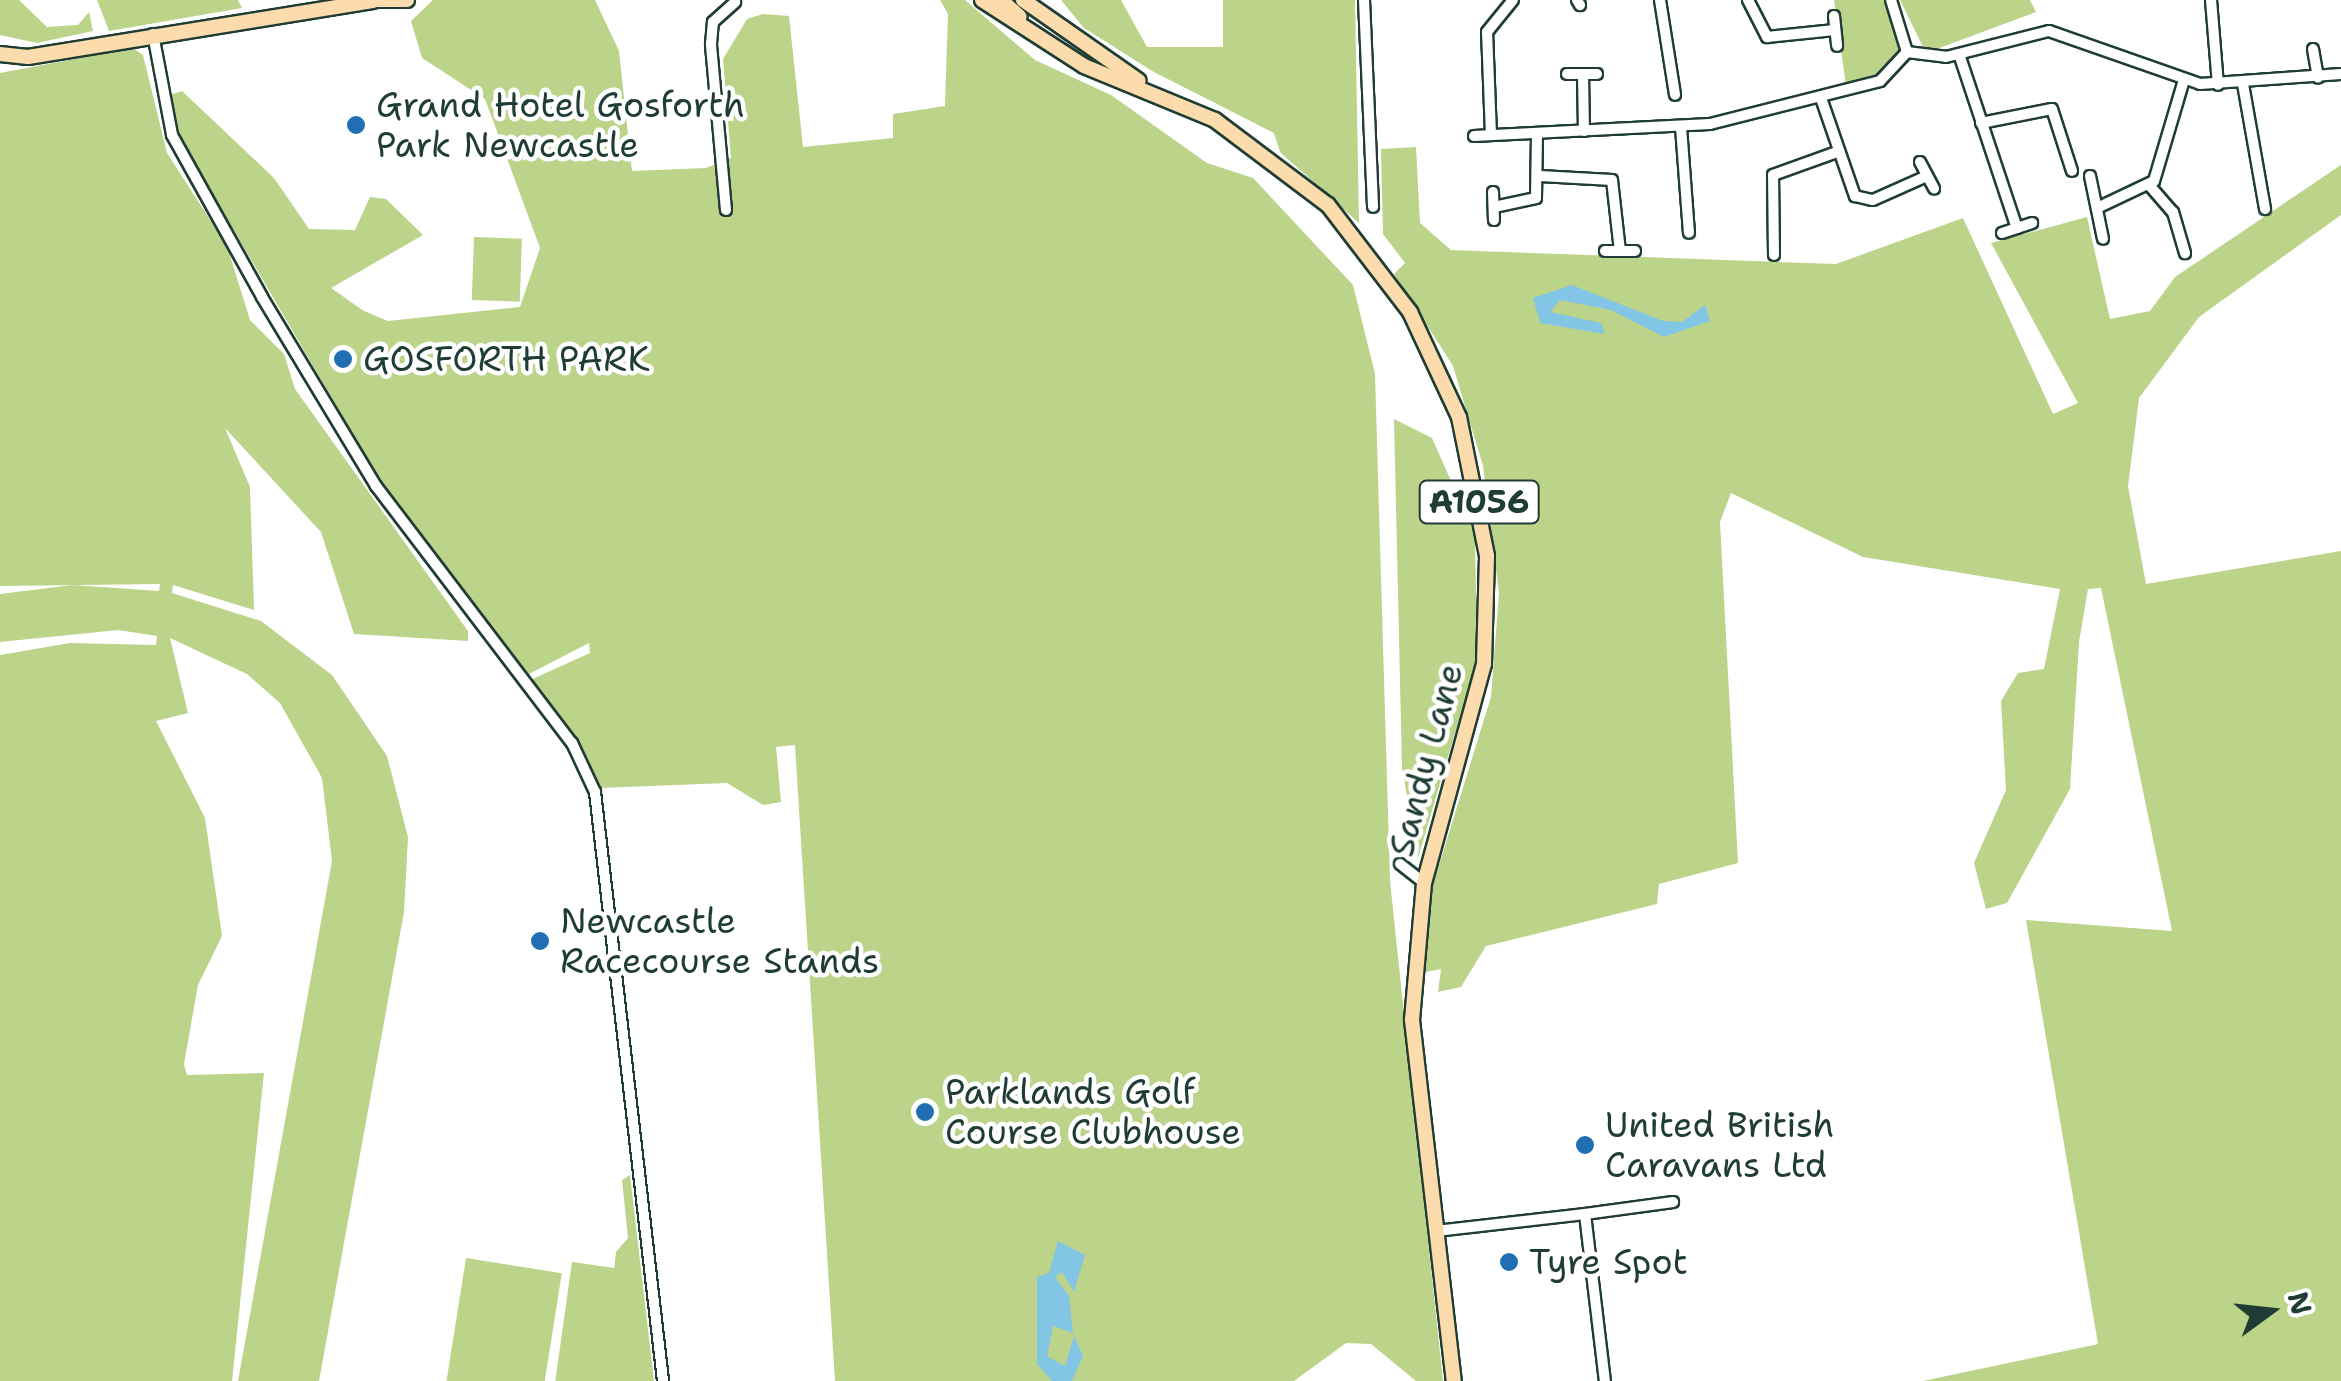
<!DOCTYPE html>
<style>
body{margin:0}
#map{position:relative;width:2341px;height:1381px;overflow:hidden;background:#fff;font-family:"Shantell Sans",sans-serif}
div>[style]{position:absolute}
.green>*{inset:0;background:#bcd38a;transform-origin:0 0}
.water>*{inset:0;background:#83c5e4}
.roads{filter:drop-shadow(2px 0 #1f3d34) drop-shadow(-2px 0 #1f3d34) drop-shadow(0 2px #1f3d34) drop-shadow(0 -2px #1f3d34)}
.minor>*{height:10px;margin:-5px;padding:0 5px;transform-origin:5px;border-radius:5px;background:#fff}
.major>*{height:14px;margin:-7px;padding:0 7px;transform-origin:7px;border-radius:7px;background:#fcdcac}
.dots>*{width:28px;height:28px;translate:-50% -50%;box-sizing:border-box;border:5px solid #fff;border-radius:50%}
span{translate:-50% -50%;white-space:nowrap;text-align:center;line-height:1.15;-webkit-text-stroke:9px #fff;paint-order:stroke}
.shield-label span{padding:2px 8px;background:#fff;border:2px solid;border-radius:8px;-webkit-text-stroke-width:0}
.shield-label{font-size:32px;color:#1f3d34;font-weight:700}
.poi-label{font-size:35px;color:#1f3d34}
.left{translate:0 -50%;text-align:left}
.street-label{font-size:35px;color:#1f3d34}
.north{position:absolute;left:2221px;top:1261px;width:100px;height:100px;-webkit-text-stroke:8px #fff;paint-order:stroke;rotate:75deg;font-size:28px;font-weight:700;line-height:40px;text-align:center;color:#1f3d34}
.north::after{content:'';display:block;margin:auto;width:35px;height:45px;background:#1f3d34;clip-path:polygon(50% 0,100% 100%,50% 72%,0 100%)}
</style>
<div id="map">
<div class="green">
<i style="clip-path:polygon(0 0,19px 0,47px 27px,78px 25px,89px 12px,93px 31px,37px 43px,0 35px)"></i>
<i style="clip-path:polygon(97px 0,238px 0,242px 8px,109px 31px)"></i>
<i style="clip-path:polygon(433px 0,595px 0,619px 51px,632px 171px,706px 168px,731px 158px,723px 59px,747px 19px,763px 14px,789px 16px,803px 147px,893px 138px,893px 114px,945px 106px,948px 14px,940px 0,965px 0,1035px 60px,1111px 95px,1207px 163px,1253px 178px,1353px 285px,1375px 374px,1390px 881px,1443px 1381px,1416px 1381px,1371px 1344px,1346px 1343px,1294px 1381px,835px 1381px,795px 745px,776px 747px,781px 802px,763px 805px,727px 783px,599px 788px,574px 739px,526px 682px,590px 653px,589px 643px,523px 677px,383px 486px,180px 138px,170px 95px,182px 91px,274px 178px,309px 229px,355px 230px,370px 197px,386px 199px,423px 235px,331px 288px,364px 311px,388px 321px,520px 307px,540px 248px,485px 99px,422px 58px,411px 21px)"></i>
<i style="clip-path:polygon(1061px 0,1121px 0,1147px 47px,1223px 47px,1223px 0,1355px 0,1359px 223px,1280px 152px,1274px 133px,1152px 71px,1084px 28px)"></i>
<i style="clip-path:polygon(1834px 0,1886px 0,1901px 55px,1895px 67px,1846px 86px)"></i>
<i style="clip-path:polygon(1900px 0,2030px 0,2036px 12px,1926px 53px)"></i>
<i style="clip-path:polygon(133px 48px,143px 55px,167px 153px,227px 246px,250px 320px,284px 354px,295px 389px,468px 631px,468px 641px,354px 634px,321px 532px,225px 428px,250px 487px,254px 610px,173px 585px,172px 593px,261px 621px,332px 675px,387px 756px,408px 837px,404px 912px,319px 1381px,238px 1381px,332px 861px,322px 778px,280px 703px,247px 674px,170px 638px,188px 713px,156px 721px,205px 818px,222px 936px,198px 985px,184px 1064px,187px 1075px,264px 1073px,232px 1381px,0 1381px,0 655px,70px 643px,156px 645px,157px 636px,118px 630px,0 642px,0 594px,73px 585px,159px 591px,160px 584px,0 586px,0 73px)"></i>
<i style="clip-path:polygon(1416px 147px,1420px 223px,1451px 250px,1836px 264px,1963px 218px,2053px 414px,2078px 403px,1991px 243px,2087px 217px,2110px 319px,2150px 311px,2175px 277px,2341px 165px,2341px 215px,2199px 317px,2139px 398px,2128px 486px,2146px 584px,2341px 551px,2341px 1381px,1923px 1381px,2098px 1344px,2026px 920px,2172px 931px,2101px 588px,2088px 589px,2079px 642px,2070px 789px,2007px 903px,1986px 909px,1974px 863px,2006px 790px,2001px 701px,2018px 673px,2044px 669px,2060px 589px,1863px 557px,1731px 493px,1720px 522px,1738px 863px,1659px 884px,1657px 904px,1486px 946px,1461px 987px,1438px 992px,1441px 969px,1425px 972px,1431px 891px,1491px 697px,1499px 593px,1483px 466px,1453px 366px,1394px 274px,1405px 263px,1383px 234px,1381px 149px)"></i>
<i style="left:474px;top:237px;width:48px;height:63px;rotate:2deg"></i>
<i style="clip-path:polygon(1394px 419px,1432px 438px,1475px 535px,1477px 659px,1418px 858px,1402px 768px)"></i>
<i style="clip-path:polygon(630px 1175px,654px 1381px,603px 1381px,616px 1252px,628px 1238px,622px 1180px)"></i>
<i style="left:466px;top:1258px;width:97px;height:125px;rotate:9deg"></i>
<i style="left:572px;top:1262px;width:48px;height:121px;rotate:8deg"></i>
</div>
<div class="water">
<i style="clip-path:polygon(1572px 285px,1663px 321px,1682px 322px,1705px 305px,1710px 321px,1664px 337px,1611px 310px,1560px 300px,1550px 312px,1601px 323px,1605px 334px,1540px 323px,1533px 298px)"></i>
<i style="clip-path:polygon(1058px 1241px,1085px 1255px,1074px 1292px,1062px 1272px,1055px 1277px,1069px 1296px,1073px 1333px,1053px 1326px,1047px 1356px,1065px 1366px,1074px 1336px,1083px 1356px,1072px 1381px,1052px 1381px,1037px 1364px,1037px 1277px,1049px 1273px)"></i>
</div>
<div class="roads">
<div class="minor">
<i style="left:1364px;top:0;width:207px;rotate:87.5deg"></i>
<i style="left:1577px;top:0;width:6px;rotate:59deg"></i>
<i style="left:1660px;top:0;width:96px;rotate:81deg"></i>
<i style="left:1748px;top:0;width:42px;rotate:62.8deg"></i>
<i style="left:1767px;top:37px;width:68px;rotate:-5.9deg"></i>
<i style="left:2211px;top:0;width:85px;rotate:85.3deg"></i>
<i style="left:1834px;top:16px;width:30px;rotate:84deg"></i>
<i style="left:153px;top:34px;width:103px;rotate:79.3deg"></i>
<i style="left:172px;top:135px;width:185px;rotate:60.9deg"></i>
<i style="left:262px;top:297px;width:221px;rotate:58.9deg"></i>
<i style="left:376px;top:486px;width:323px;rotate:52.7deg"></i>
<i style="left:572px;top:743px;width:54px;rotate:64.9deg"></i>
<i style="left:595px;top:792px;width:593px;rotate:83.41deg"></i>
<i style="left:2313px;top:49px;width:29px;rotate:80deg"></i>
<i style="left:1907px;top:52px;width:39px;rotate:7deg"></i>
<i style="left:1946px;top:57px;width:106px;rotate:-14.2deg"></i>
<i style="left:2049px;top:31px;width:160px;rotate:19.3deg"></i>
<i style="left:2200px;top:84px;width:141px;rotate:-4.1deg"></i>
<i style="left:1959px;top:54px;width:183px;rotate:71.6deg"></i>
<i style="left:2017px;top:228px;width:16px;rotate:-18deg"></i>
<i style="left:1567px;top:74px;width:30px"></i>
<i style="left:1583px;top:74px;width:57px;rotate:89deg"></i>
<i style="left:2243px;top:84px;width:127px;rotate:80deg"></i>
<i style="left:1821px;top:98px;width:104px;rotate:70.9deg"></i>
<i style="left:1855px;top:196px;width:18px;rotate:13deg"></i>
<i style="left:1873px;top:200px;width:59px;rotate:-24deg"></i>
<i style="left:1981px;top:123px;width:72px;rotate:-11.2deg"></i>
<i style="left:2052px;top:109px;width:65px;rotate:72.1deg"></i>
<i style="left:1681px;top:127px;width:106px;rotate:85.7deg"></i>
<i style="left:1491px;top:135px;width:103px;rotate:-92.2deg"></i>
<i style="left:1487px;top:32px;width:41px;rotate:-50.9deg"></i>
<i style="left:1474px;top:136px;width:236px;rotate:-2.9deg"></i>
<i style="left:1710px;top:124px;width:175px;rotate:-14.2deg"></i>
<i style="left:1880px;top:81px;width:40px;rotate:-47deg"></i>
<i style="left:1907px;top:52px;width:54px;rotate:-107.1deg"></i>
<i style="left:1920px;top:162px;width:30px;rotate:62deg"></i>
<i style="left:1540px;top:176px;width:72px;rotate:3.2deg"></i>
<i style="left:1612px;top:180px;width:71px;rotate:83.6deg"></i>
<i style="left:2090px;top:176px;width:64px;rotate:78.3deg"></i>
<i style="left:2150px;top:186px;width:35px;rotate:49deg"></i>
<i style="left:2173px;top:212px;width:43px;rotate:73.7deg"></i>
<i style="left:1493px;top:192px;width:28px;rotate:88deg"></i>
<i style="left:1494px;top:207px;width:43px;rotate:-12.1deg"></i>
<i style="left:1536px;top:198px;width:65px;rotate:-89.1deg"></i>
<i style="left:2097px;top:208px;width:63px;rotate:-25.3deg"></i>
<i style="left:2154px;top:181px;width:105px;rotate:-73.5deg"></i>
<i style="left:726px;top:210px;width:167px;rotate:-95.2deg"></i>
<i style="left:711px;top:44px;width:22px;rotate:-85deg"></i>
<i style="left:713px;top:22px;width:30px;rotate:-42deg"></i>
<i style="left:2002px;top:233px;width:16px;rotate:-18deg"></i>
<i style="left:1605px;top:251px;width:30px"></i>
<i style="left:1774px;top:255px;width:80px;rotate:-90.7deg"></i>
<i style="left:1773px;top:175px;width:68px;rotate:-19.8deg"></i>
<i style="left:1400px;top:864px;width:31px;rotate:38deg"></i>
<i style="left:1585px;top:1214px;width:89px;rotate:-7.8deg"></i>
<i style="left:1436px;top:1231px;width:150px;rotate:-6.5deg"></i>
<i style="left:1585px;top:1214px;width:168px;rotate:83.2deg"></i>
</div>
<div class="major">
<i style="left:371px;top:0;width:36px"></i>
<i style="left:982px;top:0;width:121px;rotate:32.9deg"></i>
<i style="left:1084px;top:66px;width:142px;rotate:22.4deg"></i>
<i style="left:1215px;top:120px;width:141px;rotate:37deg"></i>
<i style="left:1328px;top:205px;width:135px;rotate:52.5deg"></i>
<i style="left:1410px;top:312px;width:116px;rotate:65deg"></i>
<i style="left:1459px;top:417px;width:142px;rotate:78.6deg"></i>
<i style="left:1487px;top:556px;width:108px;rotate:91.6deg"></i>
<i style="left:1484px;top:664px;width:227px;rotate:105.3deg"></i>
<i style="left:1424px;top:883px;width:138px;rotate:95deg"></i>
<i style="left:1412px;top:1020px;width:363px;rotate:83.4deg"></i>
<i style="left:1001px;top:0;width:25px;rotate:42deg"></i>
<i style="left:1023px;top:0;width:141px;rotate:34.9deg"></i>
<i style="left:0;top:54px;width:28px;rotate:6deg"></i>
<i style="left:28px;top:57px;width:349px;rotate:-9.2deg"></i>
</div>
</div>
<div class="dots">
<i style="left:356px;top:125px;background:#1f6fb2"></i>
<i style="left:343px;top:359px;background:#1f6fb2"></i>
<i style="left:540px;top:941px;background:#1f6fb2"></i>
<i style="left:925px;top:1112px;background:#1f6fb2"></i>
<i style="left:1585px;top:1145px;background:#1f6fb2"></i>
<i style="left:1509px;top:1262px;background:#1f6fb2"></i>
</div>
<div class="shield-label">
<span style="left:1479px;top:502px">A1056</span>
</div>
<div class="poi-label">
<span class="left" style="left:376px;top:125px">Grand Hotel Gosforth<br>Park Newcastle</span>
<span class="left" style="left:363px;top:359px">GOSFORTH PARK</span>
<span class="left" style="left:560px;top:941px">Newcastle<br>Racecourse Stands</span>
<span class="left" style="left:945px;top:1112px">Parklands Golf<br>Course Clubhouse</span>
<span class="left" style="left:1605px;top:1145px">United British<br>Caravans Ltd</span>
<span class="left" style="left:1529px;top:1262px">Tyre Spot</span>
</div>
<div class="street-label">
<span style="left:1426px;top:760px;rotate:-75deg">Sandy Lane</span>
</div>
<div class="north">N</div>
</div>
